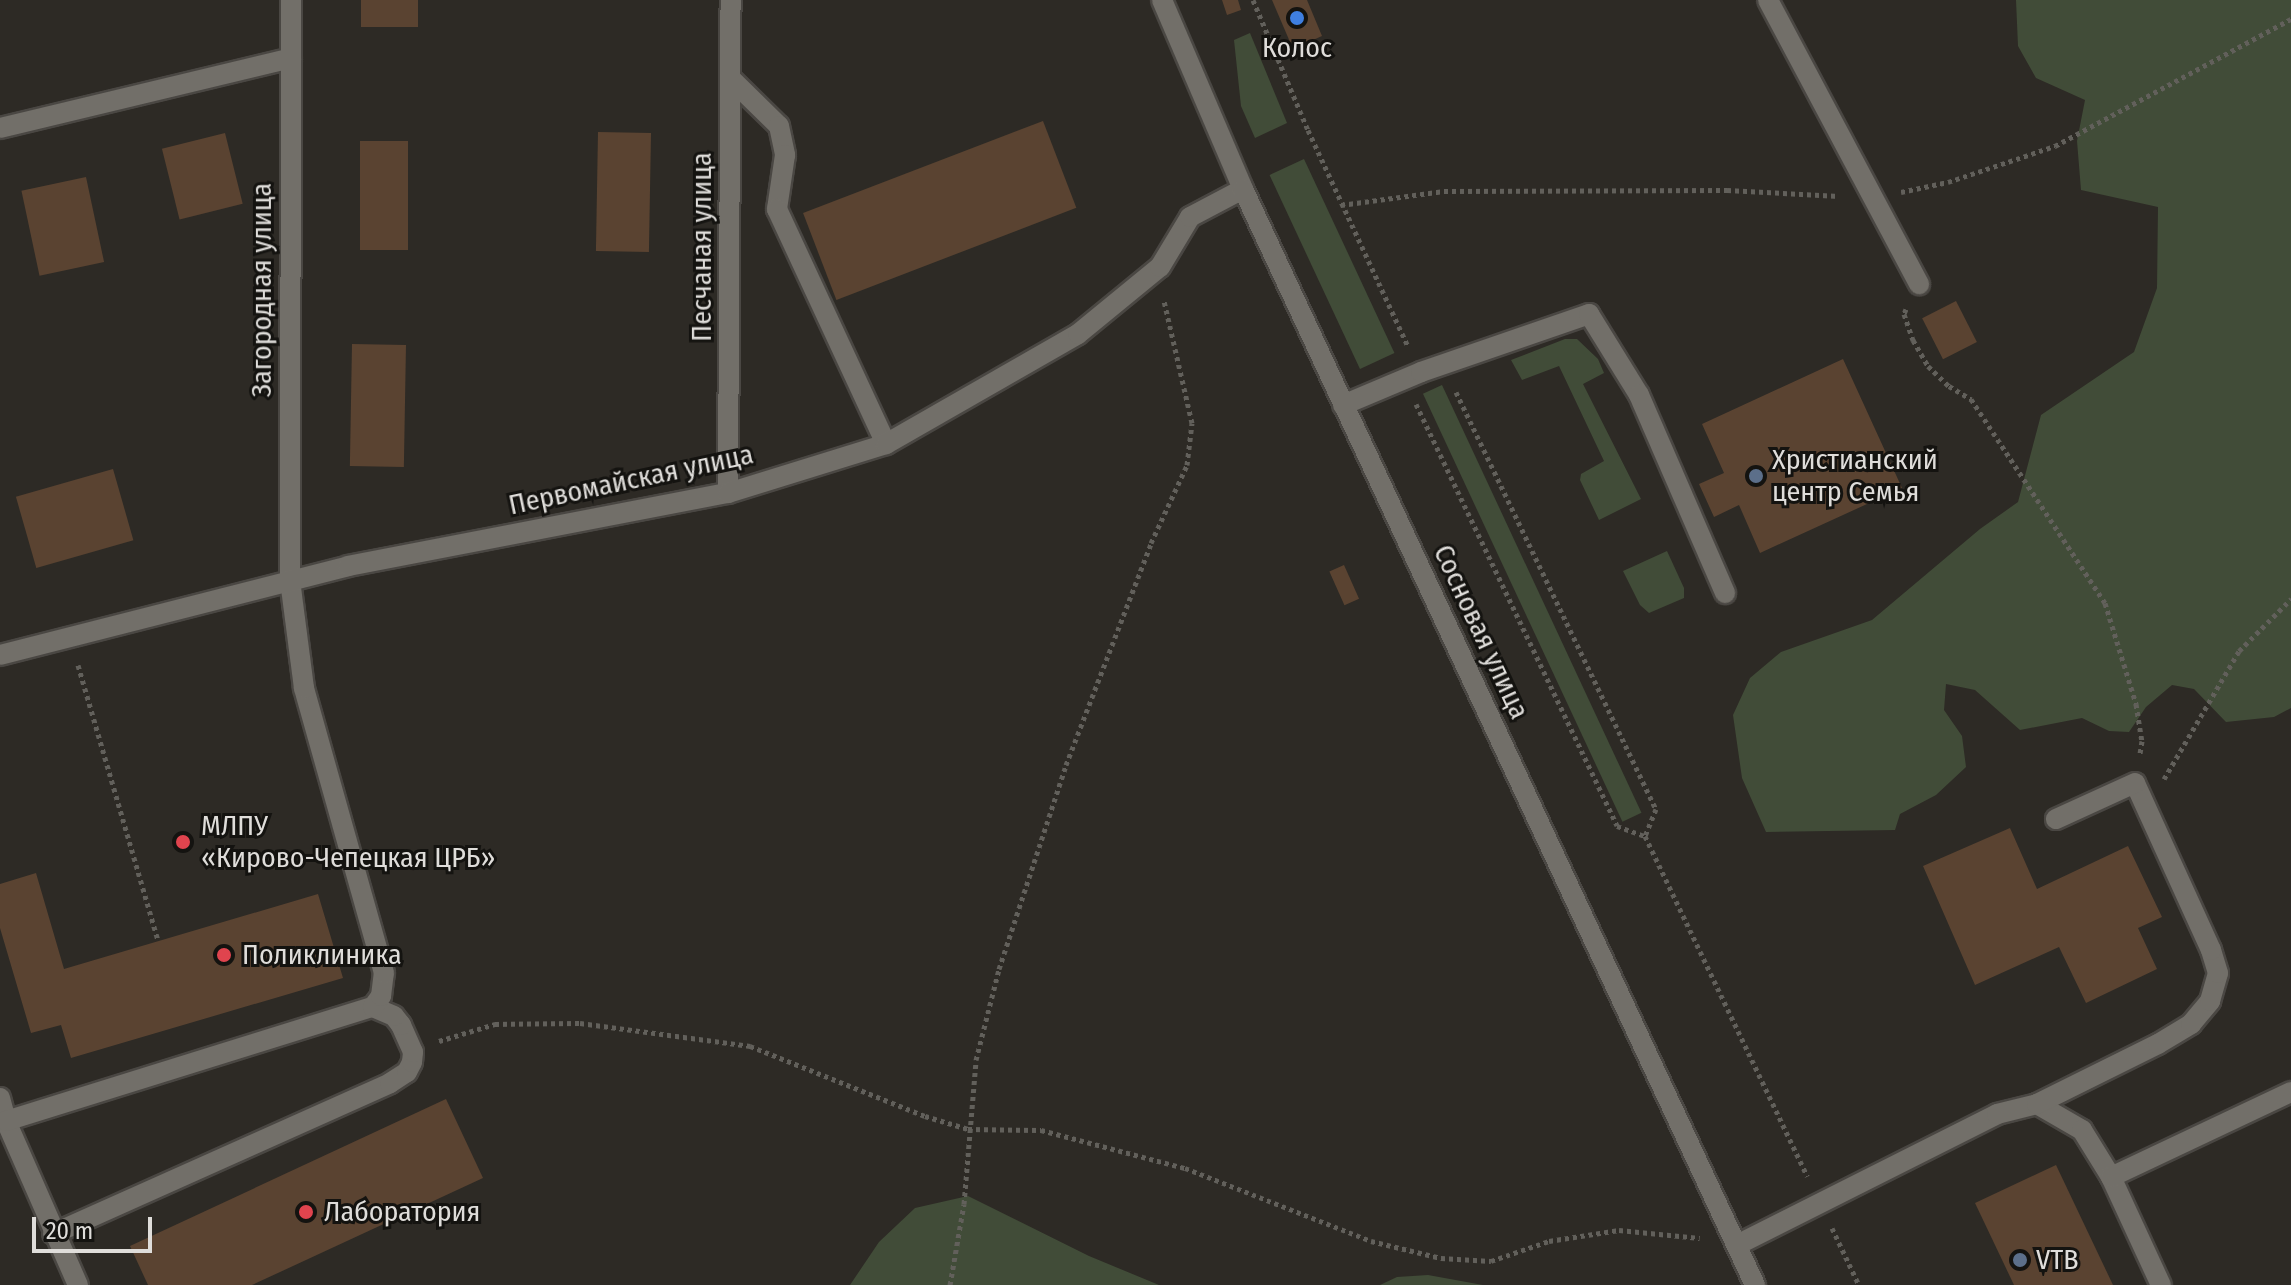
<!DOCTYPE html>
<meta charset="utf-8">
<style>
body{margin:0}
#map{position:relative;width:2291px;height:1285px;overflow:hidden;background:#2d2a25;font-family:"Fira Sans Condensed",sans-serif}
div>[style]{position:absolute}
.green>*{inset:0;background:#414c38;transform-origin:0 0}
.building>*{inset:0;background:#5a4331;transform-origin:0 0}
.path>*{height:5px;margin-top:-2.5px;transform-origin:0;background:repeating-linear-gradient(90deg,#62605b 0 4px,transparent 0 8px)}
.roads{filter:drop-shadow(2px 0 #4a4743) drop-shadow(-2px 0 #4a4743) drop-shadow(0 2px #4a4743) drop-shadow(0 -2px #4a4743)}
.lane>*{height:20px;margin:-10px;padding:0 10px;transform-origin:10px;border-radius:10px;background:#726f69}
.street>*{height:20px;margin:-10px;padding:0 10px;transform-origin:10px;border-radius:10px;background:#726f69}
.secondary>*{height:20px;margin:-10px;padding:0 10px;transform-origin:10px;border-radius:10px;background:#726f69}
.dots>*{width:22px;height:22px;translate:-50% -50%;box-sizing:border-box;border:4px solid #141310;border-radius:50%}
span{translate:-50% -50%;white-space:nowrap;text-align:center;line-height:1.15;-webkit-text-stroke:6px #141310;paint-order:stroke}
.poi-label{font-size:28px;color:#dfddda}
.left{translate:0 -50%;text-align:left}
.street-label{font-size:28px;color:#dfddda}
.scale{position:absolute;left:32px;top:1217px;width:120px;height:36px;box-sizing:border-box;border:4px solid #dfddda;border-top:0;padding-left:10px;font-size:24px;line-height:28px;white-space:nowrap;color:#dfddda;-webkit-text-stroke:6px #141310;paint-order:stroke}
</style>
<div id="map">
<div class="green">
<i style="clip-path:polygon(2016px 0,2291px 0,2291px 708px,2274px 717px,2226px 722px,2194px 689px,2172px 685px,2146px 707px,2129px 732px,2109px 731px,2082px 718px,2020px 730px,1975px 690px,1946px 684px,1944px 710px,1962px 736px,1966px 767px,1936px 795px,1900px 814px,1895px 830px,1766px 832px,1742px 778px,1733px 715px,1750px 678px,1781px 652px,1872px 620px,1980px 529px,2018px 502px,2041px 415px,2134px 352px,2157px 288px,2158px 207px,2081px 190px,2077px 141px,2085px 100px,2036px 78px,2018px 46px)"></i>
<i style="clip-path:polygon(1250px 33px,1287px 123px,1255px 138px,1241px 106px,1234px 40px)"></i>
<i style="left:1304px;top:159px;width:214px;height:38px;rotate:65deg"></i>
<i style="clip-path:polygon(1565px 339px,1577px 339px,1598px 359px,1604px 373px,1583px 384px,1641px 499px,1599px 520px,1580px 480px,1581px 474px,1604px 461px,1559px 366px,1522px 380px,1511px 360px)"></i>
<i style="left:1442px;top:385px;width:472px;height:21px;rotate:65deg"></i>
<i style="clip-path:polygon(1667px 551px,1684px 588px,1684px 598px,1649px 613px,1640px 605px,1623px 571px)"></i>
<i style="clip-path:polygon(968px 1196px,1089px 1256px,1159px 1285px,850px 1285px,879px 1242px,915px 1208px)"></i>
<i style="clip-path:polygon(1428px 1275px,1483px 1285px,1380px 1285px,1397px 1277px)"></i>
</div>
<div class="building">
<i style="left:361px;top:0;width:57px;height:27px"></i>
<i style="clip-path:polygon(1222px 0,1238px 0,1241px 10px,1227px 15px)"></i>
<i style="clip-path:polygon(1272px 0,1307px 0,1322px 36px,1293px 49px)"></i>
<i style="left:1043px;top:121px;width:93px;height:257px;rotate:69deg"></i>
<i style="left:598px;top:132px;width:53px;height:119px;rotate:1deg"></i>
<i style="left:225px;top:133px;width:73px;height:65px;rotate:76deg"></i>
<i style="left:360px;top:141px;width:48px;height:109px"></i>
<i style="left:86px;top:177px;width:87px;height:66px;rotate:78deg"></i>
<i style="left:1956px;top:301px;width:46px;height:38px;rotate:63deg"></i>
<i style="left:352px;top:344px;width:54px;height:122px;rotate:1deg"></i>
<i style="clip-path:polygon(1843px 359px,1902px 488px,1760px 553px,1739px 505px,1714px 517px,1699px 484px,1724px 473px,1702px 424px)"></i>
<i style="left:113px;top:469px;width:74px;height:101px;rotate:74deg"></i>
<i style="left:1344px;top:565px;width:37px;height:16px;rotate:66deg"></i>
<i style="clip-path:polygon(2010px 828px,2037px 889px,2128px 846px,2162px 917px,2138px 928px,2157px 969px,2086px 1003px,2059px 947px,1975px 985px,1923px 866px)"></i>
<i style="clip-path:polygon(36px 873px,64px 969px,318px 894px,343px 978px,71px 1058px,61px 1025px,31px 1033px,0 928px,0 884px)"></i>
<i style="clip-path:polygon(446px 1099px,483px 1178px,252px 1285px,148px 1285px,130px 1246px)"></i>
<i style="clip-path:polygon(2056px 1165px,2113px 1285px,2014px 1285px,1975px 1203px)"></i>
</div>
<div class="path">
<i style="left:1253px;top:0;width:141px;rotate:67.1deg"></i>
<i style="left:1308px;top:130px;width:238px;rotate:65.2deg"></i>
<i style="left:1901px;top:192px;width:48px;rotate:-12deg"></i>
<i style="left:1948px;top:182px;width:113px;rotate:-18.6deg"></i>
<i style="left:2055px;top:146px;width:268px;rotate:-28.3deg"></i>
<i style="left:1341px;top:205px;width:104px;rotate:-7.7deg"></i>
<i style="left:1444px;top:191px;width:283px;rotate:-0.2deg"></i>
<i style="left:1727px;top:190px;width:112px;rotate:3.1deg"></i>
<i style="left:1906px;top:309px;width:5px;rotate:112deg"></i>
<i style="left:1904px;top:314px;width:28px;rotate:71deg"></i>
<i style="left:1913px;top:340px;width:30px;rotate:60deg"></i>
<i style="left:1928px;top:366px;width:29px;rotate:44deg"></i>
<i style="left:1949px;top:386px;width:26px;rotate:31deg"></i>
<i style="left:1971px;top:399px;width:244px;rotate:56.7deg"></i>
<i style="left:2105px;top:603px;width:106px;rotate:72.9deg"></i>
<i style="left:2136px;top:704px;width:37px;rotate:81deg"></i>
<i style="left:2142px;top:741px;width:13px;rotate:99deg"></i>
<i style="left:1456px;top:392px;width:462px;rotate:64.4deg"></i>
<i style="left:1656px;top:809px;width:29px;rotate:112deg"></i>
<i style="left:1416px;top:404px;width:467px;rotate:64.5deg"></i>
<i style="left:1617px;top:826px;width:30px;rotate:20deg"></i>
<i style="left:1645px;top:836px;width:377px;rotate:64.5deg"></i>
<i style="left:78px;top:665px;width:287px;rotate:73.8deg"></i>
<i style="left:2164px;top:779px;width:148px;rotate:-59.6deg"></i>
<i style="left:2239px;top:651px;width:74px;rotate:-45deg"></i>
<i style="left:439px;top:1041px;width:59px;rotate:-16.9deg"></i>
<i style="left:495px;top:1024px;width:85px;rotate:-0.7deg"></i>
<i style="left:580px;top:1023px;width:172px;rotate:7.7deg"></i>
<i style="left:750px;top:1046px;width:188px;rotate:21.8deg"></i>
<i style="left:925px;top:1116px;width:45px;rotate:16.8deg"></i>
<i style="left:968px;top:1129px;width:73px;rotate:0.8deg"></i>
<i style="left:1041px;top:1130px;width:149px;rotate:14.8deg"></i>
<i style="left:1185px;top:1168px;width:200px;rotate:21.4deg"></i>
<i style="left:1371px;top:1241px;width:72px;rotate:13.7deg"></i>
<i style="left:1441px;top:1258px;width:50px;rotate:3.4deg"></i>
<i style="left:1491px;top:1261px;width:61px;rotate:-19deg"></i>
<i style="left:1549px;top:1241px;width:71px;rotate:-8.9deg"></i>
<i style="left:1619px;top:1230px;width:81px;rotate:5.6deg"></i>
<i style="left:1832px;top:1228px;width:63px;rotate:64.7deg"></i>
<i style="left:950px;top:1285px;width:82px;rotate:-80.2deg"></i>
<i style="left:964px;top:1204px;width:144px;rotate:-85.2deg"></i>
<i style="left:976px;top:1060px;width:94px;rotate:-75.8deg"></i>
<i style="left:999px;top:969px;width:215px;rotate:-71.8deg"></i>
<i style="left:1066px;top:765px;width:238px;rotate:-69deg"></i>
<i style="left:1151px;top:543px;width:86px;rotate:-65.2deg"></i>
<i style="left:1187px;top:465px;width:42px;rotate:-83.2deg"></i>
<i style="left:1192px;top:423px;width:125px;rotate:-102.9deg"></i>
</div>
<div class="roads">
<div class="lane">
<i style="left:1768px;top:0;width:322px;rotate:62deg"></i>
<i style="left:731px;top:79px;width:67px;rotate:44.4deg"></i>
<i style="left:779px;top:126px;width:30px;rotate:78deg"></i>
<i style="left:785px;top:155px;width:55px;rotate:98.4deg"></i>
<i style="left:777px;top:209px;width:259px;rotate:65.1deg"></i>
<i style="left:1343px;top:405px;width:85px;rotate:-22.9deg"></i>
<i style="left:1421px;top:372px;width:178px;rotate:-19deg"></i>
<i style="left:1589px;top:314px;width:95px;rotate:58.3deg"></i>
<i style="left:1639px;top:395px;width:216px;rotate:66.5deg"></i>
<i style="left:0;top:1098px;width:24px;rotate:75deg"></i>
<i style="left:6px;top:1121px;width:179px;rotate:66.3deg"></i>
<i style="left:2037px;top:1104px;width:52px;rotate:30deg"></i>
<i style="left:2082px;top:1130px;width:55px;rotate:58.3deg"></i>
<i style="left:2111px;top:1177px;width:119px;rotate:65.2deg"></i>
<i style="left:6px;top:1121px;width:384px;rotate:-17.3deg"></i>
<i style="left:2111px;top:1177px;width:199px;rotate:-25.3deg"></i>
<i style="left:53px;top:1234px;width:369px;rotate:-24.1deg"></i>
<i style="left:390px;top:1083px;width:20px;rotate:-33deg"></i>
<i style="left:407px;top:1072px;width:11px;rotate:-63deg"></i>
<i style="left:412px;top:1062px;width:10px;rotate:-84deg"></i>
<i style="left:413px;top:1052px;width:30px;rotate:-114deg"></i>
<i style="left:401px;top:1025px;width:11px;rotate:-128deg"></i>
<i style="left:394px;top:1016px;width:23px;rotate:-157deg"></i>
<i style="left:373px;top:1007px;width:14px;rotate:-54deg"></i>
<i style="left:381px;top:996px;width:23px;rotate:-83deg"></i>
<i style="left:384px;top:973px;width:296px;rotate:-105.7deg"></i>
<i style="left:304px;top:688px;width:109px;rotate:-97.4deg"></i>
<i style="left:1737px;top:1245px;width:291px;rotate:-26.7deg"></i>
<i style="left:1997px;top:1114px;width:41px;rotate:-14deg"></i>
<i style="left:2037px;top:1104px;width:135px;rotate:-26.4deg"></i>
<i style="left:2158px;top:1044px;width:39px;rotate:-31deg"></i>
<i style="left:2191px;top:1024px;width:30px;rotate:-50deg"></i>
<i style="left:2210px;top:1001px;width:29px;rotate:-74deg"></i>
<i style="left:2218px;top:973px;width:24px;rotate:-107deg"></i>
<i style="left:2211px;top:950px;width:183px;rotate:-114.5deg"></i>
<i style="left:2135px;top:783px;width:87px;rotate:155.5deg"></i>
</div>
<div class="street">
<i style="left:0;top:128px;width:299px;rotate:-13.5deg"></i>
<i style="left:728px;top:493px;width:493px;rotate:-89.7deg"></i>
<i style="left:290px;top:580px;width:580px;rotate:-89.9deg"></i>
<i style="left:0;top:655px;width:359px;rotate:-14.3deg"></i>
<i style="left:348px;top:566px;width:387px;rotate:-10.9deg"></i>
<i style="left:728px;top:493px;width:165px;rotate:-17.2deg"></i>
<i style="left:886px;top:444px;width:221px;rotate:-29.8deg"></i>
<i style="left:1078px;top:334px;width:106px;rotate:-39.3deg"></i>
<i style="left:1160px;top:267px;width:58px;rotate:-59deg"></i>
<i style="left:1190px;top:217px;width:60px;rotate:-27.8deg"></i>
</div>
<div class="secondary">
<i style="left:1162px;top:0;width:206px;rotate:66.8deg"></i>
<i style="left:1243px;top:189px;width:1210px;rotate:64.96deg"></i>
</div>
</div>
<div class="dots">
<i style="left:1297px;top:18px;background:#3f7fe0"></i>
<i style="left:1756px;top:476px;background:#5c6f8a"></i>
<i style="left:183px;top:842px;background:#e0444e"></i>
<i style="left:224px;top:955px;background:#e0444e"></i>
<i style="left:306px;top:1212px;background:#e0444e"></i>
<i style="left:2020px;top:1260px;background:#5c6f8a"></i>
</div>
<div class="poi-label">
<span style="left:1297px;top:48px">Колос</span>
<span class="left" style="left:1772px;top:476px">Христианский<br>центр Семья</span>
<span class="left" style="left:201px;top:842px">МЛПУ<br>«Кирово-Чепецкая ЦРБ»</span>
<span class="left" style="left:242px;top:955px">Поликлиника</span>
<span class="left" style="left:324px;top:1212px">Лаборатория</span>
<span class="left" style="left:2036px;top:1260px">VTB</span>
</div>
<div class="street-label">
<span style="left:702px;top:247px;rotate:-90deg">Песчаная улица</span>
<span style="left:262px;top:290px;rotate:-90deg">Загородная улица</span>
<span style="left:631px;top:480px;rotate:-12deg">Первомайская улица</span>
<span style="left:1481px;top:632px;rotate:65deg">Сосновая улица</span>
</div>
<div class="scale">20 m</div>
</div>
